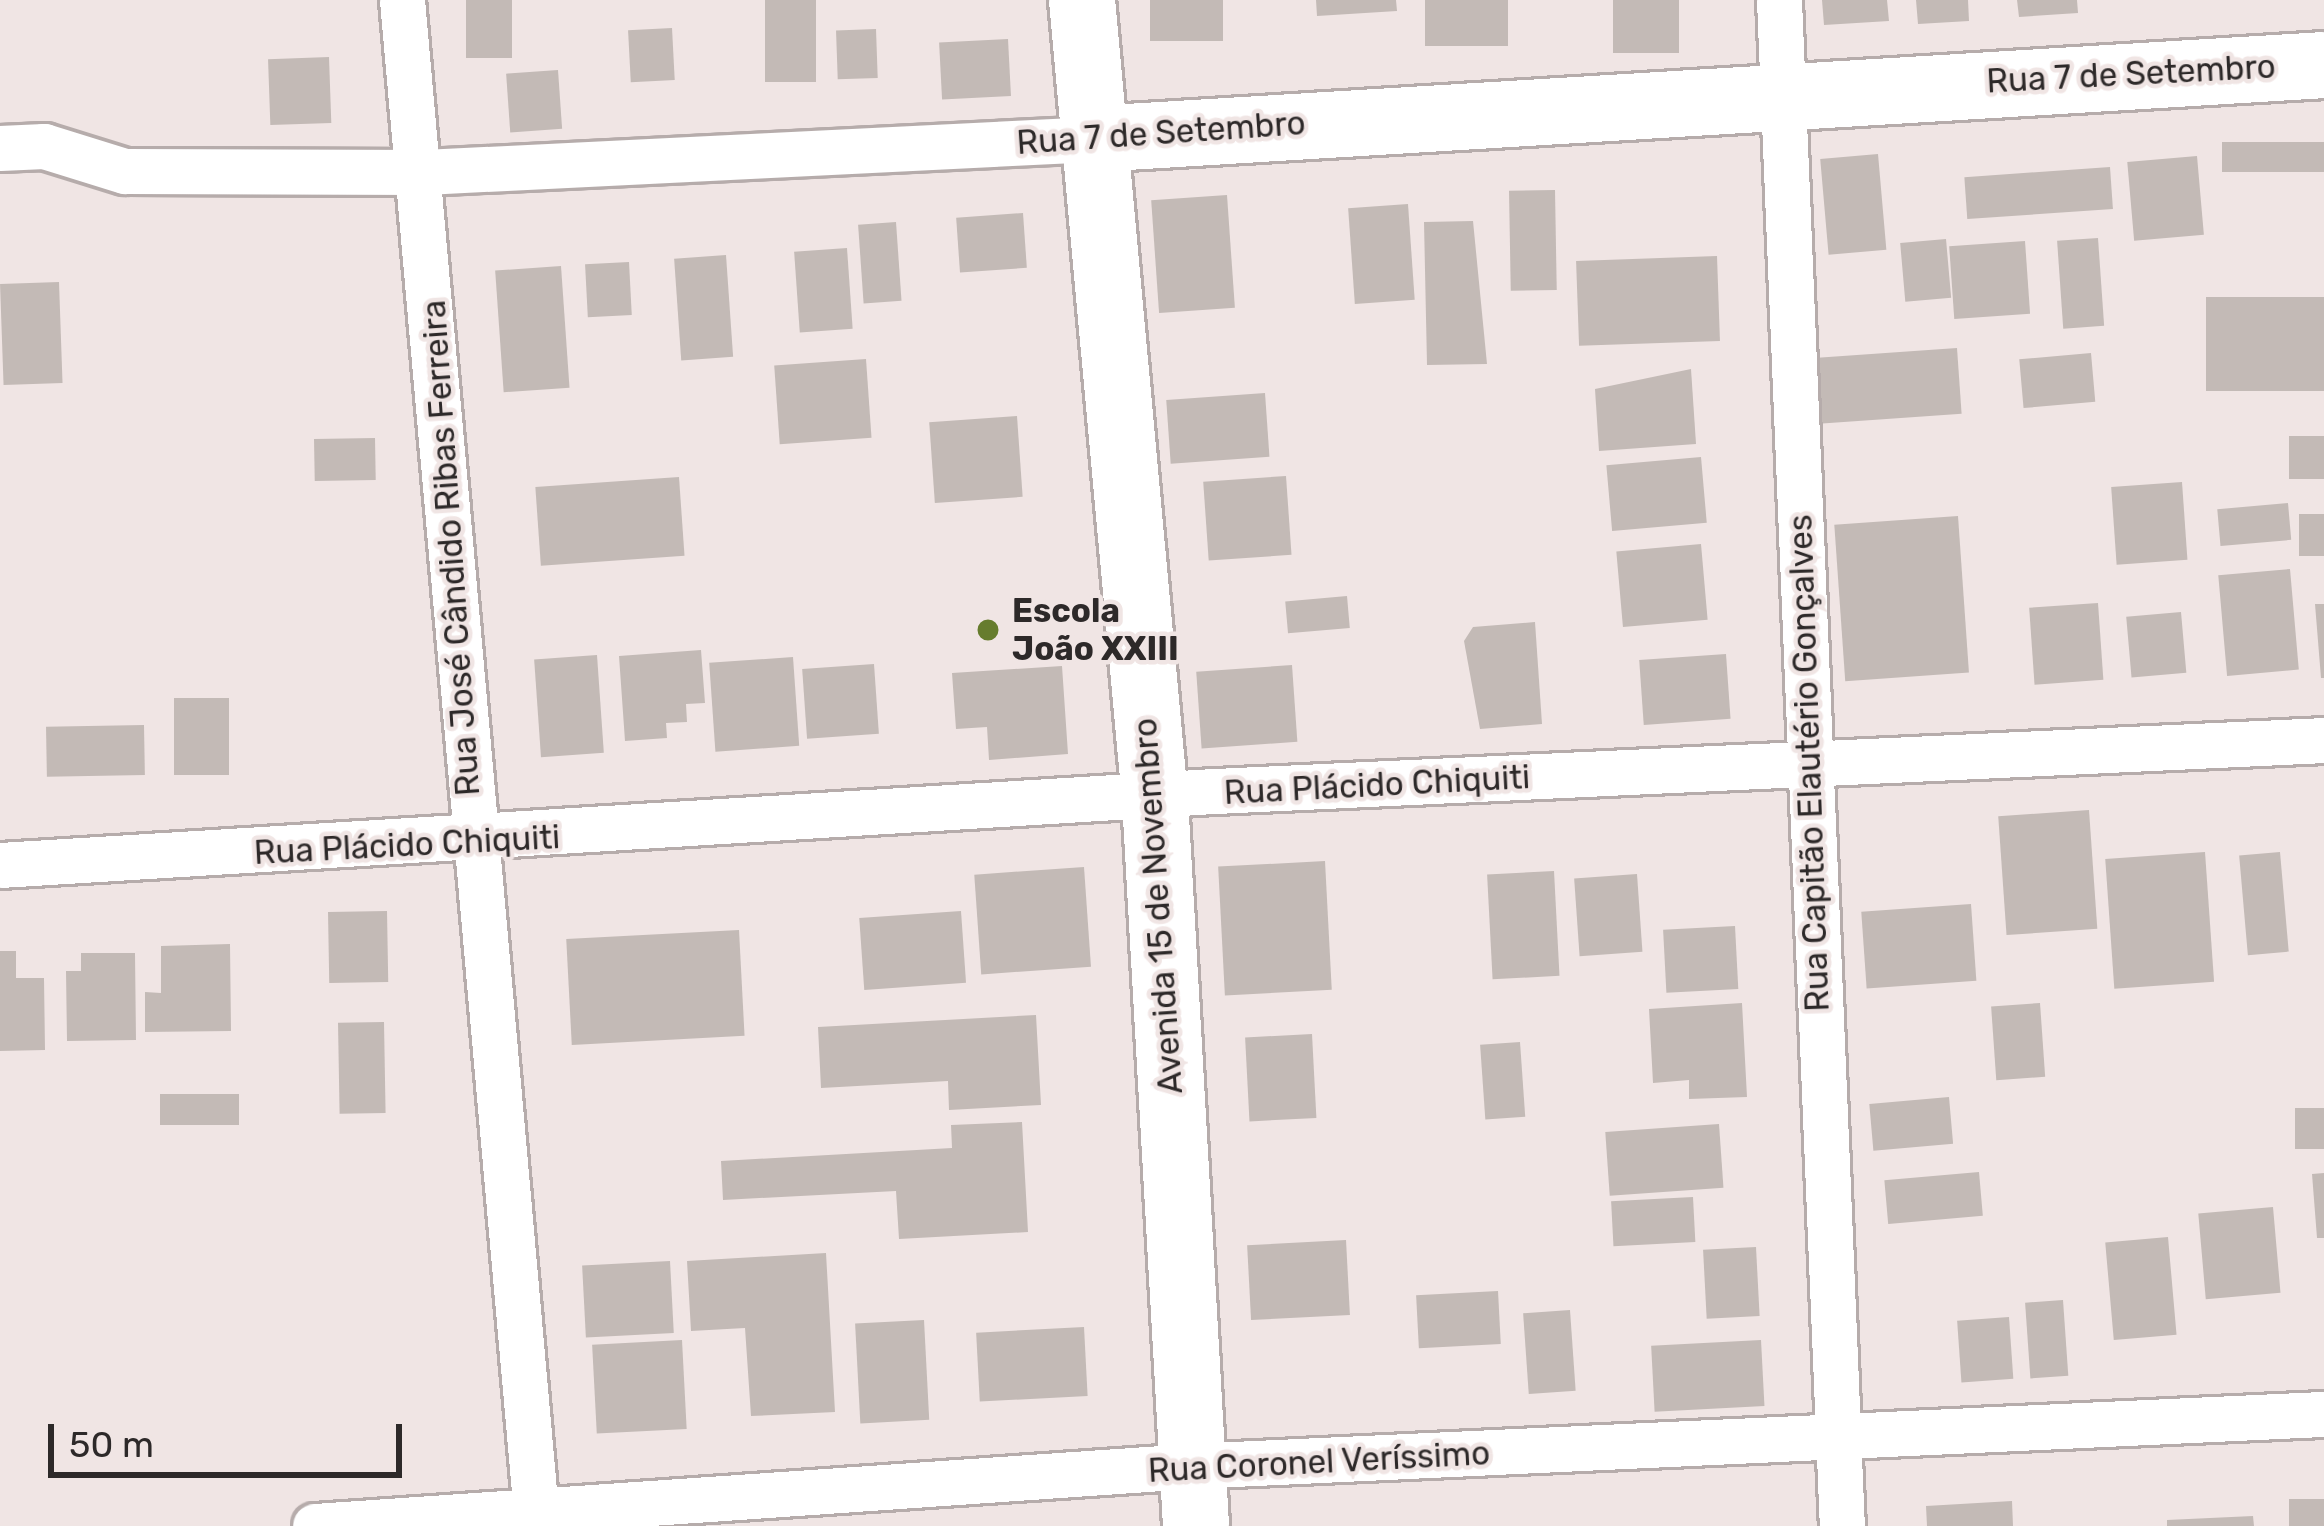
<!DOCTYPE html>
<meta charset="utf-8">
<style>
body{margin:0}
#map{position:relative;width:2324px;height:1526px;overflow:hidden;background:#f0e5e4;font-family:Rubik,sans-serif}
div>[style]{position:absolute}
.building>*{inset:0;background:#c3bab6;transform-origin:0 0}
.roads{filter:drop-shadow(3px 0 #b6acab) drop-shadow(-3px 0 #b6acab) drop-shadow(0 3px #b6acab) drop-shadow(0 -3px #b6acab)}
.street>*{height:45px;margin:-22.5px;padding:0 22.5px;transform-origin:22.5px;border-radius:22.5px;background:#fff}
.secondary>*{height:66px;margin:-33px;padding:0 33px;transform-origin:33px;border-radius:33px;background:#fff}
.dots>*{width:33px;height:33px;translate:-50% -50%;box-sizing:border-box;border:6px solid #f0e5e4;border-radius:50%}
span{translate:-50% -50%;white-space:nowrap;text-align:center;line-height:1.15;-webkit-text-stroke:9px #f0e5e4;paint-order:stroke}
.street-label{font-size:33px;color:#2d2929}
.poi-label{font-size:33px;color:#2d2929;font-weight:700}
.left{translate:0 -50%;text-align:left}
.scale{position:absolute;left:48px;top:1424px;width:354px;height:54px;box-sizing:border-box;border:6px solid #2d2929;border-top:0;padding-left:15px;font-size:36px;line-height:42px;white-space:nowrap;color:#2d2929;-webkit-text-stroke:9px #f0e5e4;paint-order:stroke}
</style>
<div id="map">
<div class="building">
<i style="left:466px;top:0;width:46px;height:58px"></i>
<i style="left:765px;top:0;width:51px;height:82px"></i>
<i style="left:1150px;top:0;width:73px;height:41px"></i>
<i style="clip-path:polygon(1316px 0,1396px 0,1397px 11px,1317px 16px)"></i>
<i style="left:1425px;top:0;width:83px;height:46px"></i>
<i style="left:1613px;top:0;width:66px;height:53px"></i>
<i style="clip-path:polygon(1822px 0,1887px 0,1889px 21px,1824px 25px)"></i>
<i style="clip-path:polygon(1916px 0,1968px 0,1969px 21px,1918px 24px)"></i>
<i style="clip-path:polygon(2017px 0,2077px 0,2078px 13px,2019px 17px)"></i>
<i style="left:672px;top:28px;width:52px;height:44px;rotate:87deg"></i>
<i style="left:876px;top:29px;width:49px;height:40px;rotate:88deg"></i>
<i style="left:1008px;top:39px;width:57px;height:69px;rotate:87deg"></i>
<i style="left:329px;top:57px;width:66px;height:61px;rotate:88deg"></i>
<i style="left:558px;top:70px;width:59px;height:52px;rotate:86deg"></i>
<i style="left:2324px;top:142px;width:30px;height:102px;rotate:90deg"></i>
<i style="left:1878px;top:154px;width:96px;height:58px;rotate:85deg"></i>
<i style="left:2197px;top:156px;width:79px;height:70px;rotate:85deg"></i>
<i style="left:2110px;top:167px;width:42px;height:146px;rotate:86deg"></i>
<i style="left:1555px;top:190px;width:100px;height:46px;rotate:89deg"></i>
<i style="left:1227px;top:195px;width:113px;height:76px;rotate:86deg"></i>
<i style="left:1408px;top:204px;width:96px;height:60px;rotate:86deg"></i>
<i style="left:1023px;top:213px;width:55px;height:67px;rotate:86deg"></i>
<i style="clip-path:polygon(1473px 221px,1487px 364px,1427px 365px,1424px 222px)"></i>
<i style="left:896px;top:222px;width:79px;height:38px;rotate:86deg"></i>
<i style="left:2098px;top:238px;width:88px;height:41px;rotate:86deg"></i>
<i style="left:1946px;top:239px;width:59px;height:46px;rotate:85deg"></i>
<i style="left:2025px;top:241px;width:73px;height:76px;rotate:86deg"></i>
<i style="left:847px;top:248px;width:81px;height:53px;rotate:86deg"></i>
<i style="left:726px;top:255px;width:102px;height:52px;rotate:86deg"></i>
<i style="left:1717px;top:256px;width:85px;height:141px;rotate:88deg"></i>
<i style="left:629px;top:262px;width:53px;height:44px;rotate:87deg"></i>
<i style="left:561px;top:266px;width:122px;height:66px;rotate:86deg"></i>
<i style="left:59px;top:282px;width:101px;height:59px;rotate:88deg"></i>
<i style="left:2324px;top:297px;width:94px;height:118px;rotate:90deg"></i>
<i style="left:1957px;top:348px;width:66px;height:154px;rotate:86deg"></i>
<i style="left:2091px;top:353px;width:49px;height:72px;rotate:85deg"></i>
<i style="left:866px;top:359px;width:79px;height:92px;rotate:86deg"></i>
<i style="clip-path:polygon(1691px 369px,1696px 444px,1599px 451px,1595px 389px)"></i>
<i style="left:1265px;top:393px;width:64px;height:99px;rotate:86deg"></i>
<i style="left:1017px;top:416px;width:81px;height:88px;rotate:86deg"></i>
<i style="left:2324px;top:436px;width:43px;height:35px;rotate:90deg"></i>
<i style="left:375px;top:438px;width:42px;height:61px;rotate:89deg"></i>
<i style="left:1701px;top:457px;width:66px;height:95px;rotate:85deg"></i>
<i style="left:1286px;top:476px;width:79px;height:83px;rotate:86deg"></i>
<i style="left:679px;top:477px;width:79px;height:144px;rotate:86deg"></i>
<i style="left:2182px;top:482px;width:78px;height:71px;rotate:86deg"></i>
<i style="left:2288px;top:503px;width:37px;height:71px;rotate:85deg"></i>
<i style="left:2324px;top:514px;width:42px;height:25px;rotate:90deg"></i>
<i style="left:1958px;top:516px;width:157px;height:124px;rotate:86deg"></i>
<i style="left:1701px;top:544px;width:76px;height:85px;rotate:85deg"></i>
<i style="left:2290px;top:569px;width:101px;height:72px;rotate:85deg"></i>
<i style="left:1347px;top:596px;width:32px;height:62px;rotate:85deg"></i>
<i style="left:2098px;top:603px;width:77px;height:69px;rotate:86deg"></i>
<i style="clip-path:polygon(2315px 604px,2324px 604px,2324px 678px,2321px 678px)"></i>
<i style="left:2181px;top:612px;width:61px;height:55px;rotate:85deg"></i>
<i style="clip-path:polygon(1535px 622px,1542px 724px,1480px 729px,1464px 641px,1473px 627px)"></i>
<i style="clip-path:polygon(701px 650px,705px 703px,686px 704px,687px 722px,666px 723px,667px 738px,625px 741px,619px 656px)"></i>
<i style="left:1726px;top:654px;width:65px;height:87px;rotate:86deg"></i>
<i style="left:597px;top:655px;width:98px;height:63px;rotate:86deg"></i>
<i style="left:793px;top:657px;width:89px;height:84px;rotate:86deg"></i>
<i style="left:874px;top:664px;width:70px;height:72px;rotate:86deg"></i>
<i style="left:1292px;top:665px;width:77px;height:96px;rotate:86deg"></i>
<i style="clip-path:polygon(1062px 666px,1068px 754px,989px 760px,987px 727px,956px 729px,952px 673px)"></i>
<i style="left:174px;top:698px;width:55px;height:77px"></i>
<i style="left:144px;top:725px;width:50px;height:98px;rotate:89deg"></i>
<i style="left:2089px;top:810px;width:119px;height:91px;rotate:86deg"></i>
<i style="left:2205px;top:852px;width:130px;height:100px;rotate:86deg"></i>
<i style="left:2280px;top:852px;width:100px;height:41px;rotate:85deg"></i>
<i style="left:1325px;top:861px;width:129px;height:107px;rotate:87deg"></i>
<i style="left:1084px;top:867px;width:100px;height:110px;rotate:86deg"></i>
<i style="left:1554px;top:871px;width:105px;height:67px;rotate:87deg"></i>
<i style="left:1637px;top:874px;width:78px;height:63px;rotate:86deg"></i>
<i style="left:1971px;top:904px;width:77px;height:110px;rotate:86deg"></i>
<i style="left:387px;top:911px;width:71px;height:59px;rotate:89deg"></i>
<i style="left:961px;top:911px;width:72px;height:102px;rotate:86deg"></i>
<i style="left:1735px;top:926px;width:63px;height:72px;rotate:87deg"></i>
<i style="left:739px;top:930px;width:106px;height:173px;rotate:87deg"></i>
<i style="clip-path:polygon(230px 944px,231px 1031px,145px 1032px,145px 992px,161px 993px,161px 946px)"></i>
<i style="clip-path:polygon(0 951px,16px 951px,16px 978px,44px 978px,45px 1050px,0 1051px)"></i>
<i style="clip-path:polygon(81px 953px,135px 953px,136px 1040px,67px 1041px,66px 971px,81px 971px)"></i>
<i style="clip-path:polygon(1742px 1003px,1747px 1097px,1689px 1099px,1689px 1080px,1653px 1083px,1649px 1009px)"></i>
<i style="left:2040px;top:1003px;width:74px;height:49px;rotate:86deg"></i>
<i style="clip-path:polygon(1036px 1015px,1041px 1105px,949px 1110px,948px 1081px,821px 1088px,818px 1027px)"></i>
<i style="left:384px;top:1022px;width:91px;height:46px;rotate:89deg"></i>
<i style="left:1312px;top:1034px;width:84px;height:67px;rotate:87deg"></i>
<i style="left:1520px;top:1042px;width:75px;height:40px;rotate:86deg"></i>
<i style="left:160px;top:1094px;width:79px;height:31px"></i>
<i style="left:1949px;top:1097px;width:47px;height:80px;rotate:85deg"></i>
<i style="left:2324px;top:1108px;width:41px;height:29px;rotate:90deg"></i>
<i style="clip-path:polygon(1022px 1122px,1028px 1232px,899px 1239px,896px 1191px,723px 1200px,721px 1161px,952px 1148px,951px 1125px)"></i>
<i style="left:1719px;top:1124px;width:64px;height:114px;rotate:86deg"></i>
<i style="left:1979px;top:1172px;width:44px;height:95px;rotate:85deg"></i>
<i style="clip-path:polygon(2324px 1173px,2324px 1238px,2317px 1238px,2312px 1174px)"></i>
<i style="left:1693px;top:1197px;width:45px;height:82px;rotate:87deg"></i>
<i style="left:2273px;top:1207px;width:86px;height:75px;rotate:85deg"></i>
<i style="left:2168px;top:1237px;width:98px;height:63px;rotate:85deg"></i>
<i style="left:1346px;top:1240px;width:75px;height:99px;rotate:87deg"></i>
<i style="left:1756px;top:1247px;width:69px;height:53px;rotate:87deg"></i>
<i style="clip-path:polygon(826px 1253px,835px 1412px,751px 1416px,745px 1328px,691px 1331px,687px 1261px)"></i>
<i style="left:670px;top:1261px;width:72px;height:88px;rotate:87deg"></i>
<i style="left:1498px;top:1291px;width:53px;height:82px;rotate:87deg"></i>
<i style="left:2063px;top:1300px;width:76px;height:38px;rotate:86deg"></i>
<i style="left:1570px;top:1310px;width:81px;height:47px;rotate:86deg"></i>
<i style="left:2009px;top:1317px;width:62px;height:52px;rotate:86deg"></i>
<i style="left:924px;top:1320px;width:100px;height:69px;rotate:87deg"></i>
<i style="left:1084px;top:1327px;width:69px;height:108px;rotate:87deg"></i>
<i style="left:682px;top:1340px;width:89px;height:90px;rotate:87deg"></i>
<i style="left:1761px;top:1340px;width:66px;height:110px;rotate:87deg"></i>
<i style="left:2324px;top:1499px;width:27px;height:35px;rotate:90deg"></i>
<i style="clip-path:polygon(2012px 1501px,2013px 1526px,1927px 1526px,1926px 1506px)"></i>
<i style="clip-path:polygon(2253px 1516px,2254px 1526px,2167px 1526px,2167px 1520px)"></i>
</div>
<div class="roads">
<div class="street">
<i style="left:402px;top:0;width:1532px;rotate:84.94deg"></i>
<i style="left:1779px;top:0;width:1527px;rotate:87.64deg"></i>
<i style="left:0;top:148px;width:44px;rotate:-2.6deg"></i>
<i style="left:44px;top:146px;width:85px;rotate:17.2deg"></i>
<i style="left:125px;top:171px;width:299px;rotate:0.2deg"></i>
<i style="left:424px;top:172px;width:671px;rotate:-2.82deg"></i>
<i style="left:0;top:865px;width:1217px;rotate:-3.49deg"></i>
<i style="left:1215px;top:791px;width:1110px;rotate:-2.63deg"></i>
<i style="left:315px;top:1526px;width:877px;rotate:-3.92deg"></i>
<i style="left:1190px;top:1466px;width:1135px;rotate:-2.63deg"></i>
</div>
<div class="secondary">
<i style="left:1082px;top:0;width:802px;rotate:84.78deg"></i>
<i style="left:1155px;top:799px;width:728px;rotate:86.77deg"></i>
<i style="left:1094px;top:139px;width:1232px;rotate:-3.44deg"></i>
</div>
</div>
<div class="dots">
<i style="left:988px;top:630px;background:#667c2d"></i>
</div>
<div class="street-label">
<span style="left:2131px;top:74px;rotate:-3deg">Rua 7 de Setembro</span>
<span style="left:1161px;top:133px;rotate:-4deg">Rua 7 de Setembro</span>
<span style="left:451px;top:548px;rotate:-94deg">Rua José Cândido Ribas Ferreira</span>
<span style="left:1809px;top:763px;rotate:-92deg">Rua Capitão Elautério Gonçalves</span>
<span style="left:1377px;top:785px;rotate:-3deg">Rua Plácido Chiquiti</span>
<span style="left:407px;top:845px;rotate:-3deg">Rua Plácido Chiquiti</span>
<span style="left:1158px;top:906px;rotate:-94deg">Avenida 15 de Novembro</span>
<span style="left:1319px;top:1462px;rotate:-3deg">Rua Coronel Veríssimo</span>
</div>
<div class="poi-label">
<span class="left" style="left:1012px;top:630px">Escola<br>João XXIII</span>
</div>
<div class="scale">50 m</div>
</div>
